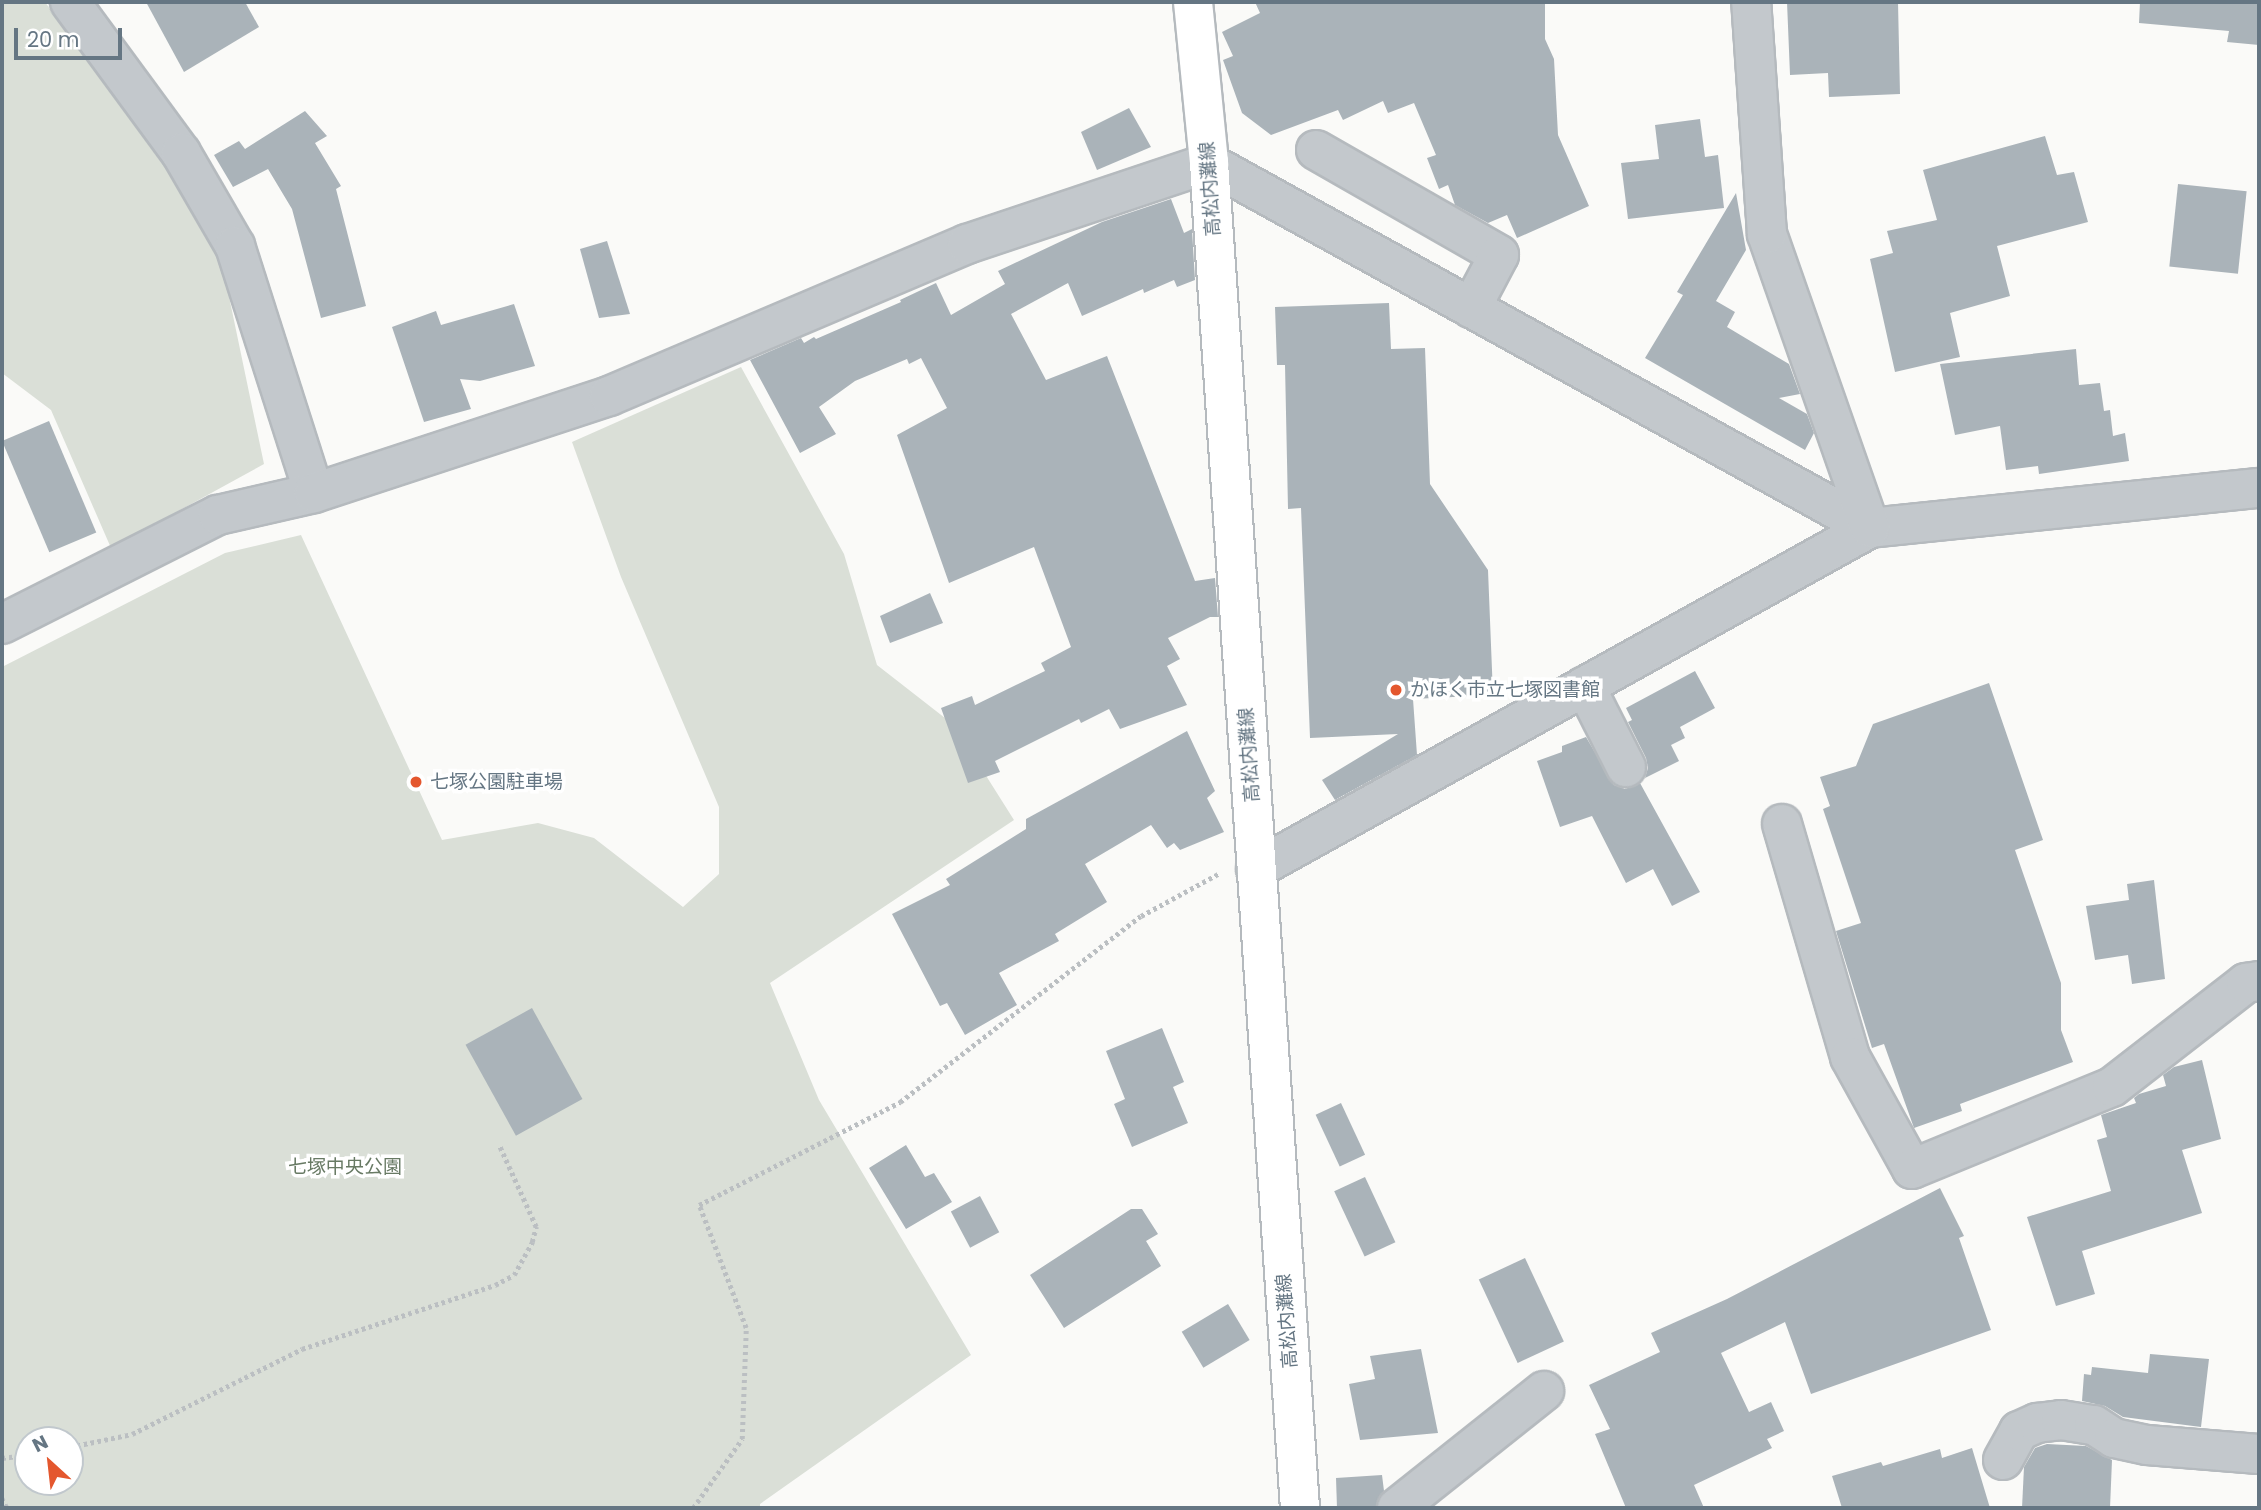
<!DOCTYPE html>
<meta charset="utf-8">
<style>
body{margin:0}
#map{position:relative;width:2261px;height:1510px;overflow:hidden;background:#fafaf8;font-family:Poppins,"Noto Sans JP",sans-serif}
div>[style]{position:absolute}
.green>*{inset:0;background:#dadfd7}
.building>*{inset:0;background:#aab3b9;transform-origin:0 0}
.path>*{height:4.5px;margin-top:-2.25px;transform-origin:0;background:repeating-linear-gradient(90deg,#bbbfc2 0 3.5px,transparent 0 7px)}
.roads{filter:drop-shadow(2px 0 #b5babe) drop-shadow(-2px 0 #b5babe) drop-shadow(0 2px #b5babe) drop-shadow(0 -2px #b5babe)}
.minor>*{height:38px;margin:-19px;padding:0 19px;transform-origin:19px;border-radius:19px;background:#c3c8cc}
.major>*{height:38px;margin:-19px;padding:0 19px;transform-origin:19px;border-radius:19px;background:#fff}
.dots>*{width:19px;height:19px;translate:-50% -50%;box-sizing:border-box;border:4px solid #fff;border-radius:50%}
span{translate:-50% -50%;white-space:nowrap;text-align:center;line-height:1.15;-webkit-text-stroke:7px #fff;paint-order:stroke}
.street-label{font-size:19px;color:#657683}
.poi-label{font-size:19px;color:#657683}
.left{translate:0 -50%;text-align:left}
.park-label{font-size:19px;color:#687a64}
.frame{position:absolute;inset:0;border:4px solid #657683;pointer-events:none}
.north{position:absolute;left:14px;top:1426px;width:70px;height:70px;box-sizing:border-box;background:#fff;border:2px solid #c1c8cd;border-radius:50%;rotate:333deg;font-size:19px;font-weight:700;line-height:28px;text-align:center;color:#657683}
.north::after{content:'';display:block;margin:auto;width:24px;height:32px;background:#e4572e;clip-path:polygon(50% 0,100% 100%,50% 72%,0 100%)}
.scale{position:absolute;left:14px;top:28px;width:108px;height:32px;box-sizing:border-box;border:4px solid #657683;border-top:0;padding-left:9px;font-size:21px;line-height:24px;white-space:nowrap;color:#657683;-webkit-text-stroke:5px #fff;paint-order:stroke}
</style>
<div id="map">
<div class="green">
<i style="clip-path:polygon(2px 2px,45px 2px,217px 239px,264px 464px,111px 548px,51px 410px,2px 373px)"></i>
<i style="clip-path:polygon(evenodd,741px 367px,844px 554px,877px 665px,954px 725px,1014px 820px,770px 983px,819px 1100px,971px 1355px,760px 1504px,760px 1508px,2px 1508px,2px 667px,225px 553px,301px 535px,442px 840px,538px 823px,594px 838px,683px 907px,719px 874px,719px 807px,621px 577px,572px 442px,741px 367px,28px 1440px,70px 1440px,70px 1482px,28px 1482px,28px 1440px)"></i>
</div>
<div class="building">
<i style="clip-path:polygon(146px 2px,245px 2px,259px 27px,184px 72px)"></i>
<i style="clip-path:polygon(1255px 2px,1545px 2px,1545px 39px,1554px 59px,1558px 135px,1589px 206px,1517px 238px,1507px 215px,1488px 223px,1455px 205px,1448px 185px,1439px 189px,1427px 158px,1436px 155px,1414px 103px,1388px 113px,1383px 101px,1343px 120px,1338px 110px,1271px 135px,1242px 113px,1223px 60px,1233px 56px,1222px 32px,1260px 13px)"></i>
<i style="clip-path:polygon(1787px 2px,1898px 2px,1900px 94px,1829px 97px,1828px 73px,1790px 75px)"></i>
<i style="clip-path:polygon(2140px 2px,2259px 2px,2259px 45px,2227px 42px,2229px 31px,2139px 23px)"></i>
<i style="clip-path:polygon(1129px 108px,1151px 147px,1097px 170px,1081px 132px)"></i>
<i style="clip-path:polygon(305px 111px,327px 136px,315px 143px,341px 186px,336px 189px,366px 306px,321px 318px,292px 209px,268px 169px,233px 187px,214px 155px,239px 141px,245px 149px)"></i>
<i style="clip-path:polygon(1700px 119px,1705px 157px,1718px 155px,1724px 208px,1628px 219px,1621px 163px,1659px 159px,1655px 125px)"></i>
<i style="clip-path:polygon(2045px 136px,2057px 175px,2074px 172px,2088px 222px,1997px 246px,2010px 296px,1950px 313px,1960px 357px,1895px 372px,1870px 259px,1893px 253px,1887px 231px,1937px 220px,1923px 170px)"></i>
<i style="left:2178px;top:184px;width:69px;height:83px;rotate:6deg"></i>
<i style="clip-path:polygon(1736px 193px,1746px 250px,1716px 301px,1735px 312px,1727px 327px,1789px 364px,1800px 394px,1779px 398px,1807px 414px,1814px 433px,1805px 450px,1645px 358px,1683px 295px,1677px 292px)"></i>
<i style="clip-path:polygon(1171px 199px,1184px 233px,1192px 229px,1195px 280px,1177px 287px,1174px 280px,1144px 293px,1143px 289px,1082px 316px,1068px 283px,1011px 314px,1046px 380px,1107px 356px,1195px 581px,1215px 578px,1218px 617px,1210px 617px,1168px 638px,1180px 659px,1167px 666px,1187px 705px,1120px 729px,1109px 709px,1081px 723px,1079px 719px,995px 761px,1000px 772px,968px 783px,941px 708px,972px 696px,975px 705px,1045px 671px,1041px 663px,1071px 647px,1034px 547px,949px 583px,897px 435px,947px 408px,921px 358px,909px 364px,907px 359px,855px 381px,819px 407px,836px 434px,800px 453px,750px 360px,801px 338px,804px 343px,814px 337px,816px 339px,901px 302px,900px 300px,936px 283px,951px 315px,1005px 284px,998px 271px,1102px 222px)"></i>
<i style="clip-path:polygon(607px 241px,630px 314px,599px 318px,580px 249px)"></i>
<i style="clip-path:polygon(1389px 303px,1391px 349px,1425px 348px,1430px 484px,1488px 570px,1493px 695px,1413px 699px,1417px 755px,1335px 800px,1322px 780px,1398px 734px,1310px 738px,1301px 508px,1288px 509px,1285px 365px,1277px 365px,1275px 307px)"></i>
<i style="clip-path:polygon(514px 304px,535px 366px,480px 381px,460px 379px,471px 409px,424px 422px,392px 327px,436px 311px,441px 325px)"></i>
<i style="clip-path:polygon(2076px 349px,2079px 385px,2100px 383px,2104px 411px,2110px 410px,2113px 436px,2125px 433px,2129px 461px,2039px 474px,2038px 466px,2006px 470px,2000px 426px,1955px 435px,1940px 364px)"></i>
<i style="left:49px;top:421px;width:121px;height:51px;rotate:67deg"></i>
<i style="clip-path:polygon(930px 593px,943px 623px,890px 643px,880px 616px)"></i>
<i style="clip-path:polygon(1695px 671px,1715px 708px,1680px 727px,1685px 738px,1671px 745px,1679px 761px,1645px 778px,1648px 768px,1646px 758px,1628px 722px,1632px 720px,1626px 708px)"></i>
<i style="clip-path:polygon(1989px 683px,2043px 840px,2015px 850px,2061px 983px,2061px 1030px,2073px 1062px,1960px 1104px,1962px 1111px,1914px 1128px,1884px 1044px,1872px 1048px,1836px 931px,1861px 923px,1823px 809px,1830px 806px,1820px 777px,1856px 766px,1873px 724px)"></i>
<i style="clip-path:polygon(1187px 731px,1215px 791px,1207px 798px,1224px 832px,1180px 850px,1174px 843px,1167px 848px,1151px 825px,1085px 864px,1107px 902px,1055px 934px,1059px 941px,999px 973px,1017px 1005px,965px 1035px,947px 1003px,940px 1006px,892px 914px,950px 885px,946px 879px,1026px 829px,1026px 819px)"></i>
<i style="clip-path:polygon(1586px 737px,1614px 785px,1625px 789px,1640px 783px,1700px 892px,1672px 906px,1653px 869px,1626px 883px,1592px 816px,1560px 827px,1537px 761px,1562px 752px,1562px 746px)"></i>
<i style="clip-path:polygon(2154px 880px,2165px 979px,2132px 984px,2128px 955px,2095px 960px,2086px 906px,2129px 900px,2127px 884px)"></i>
<i style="left:532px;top:1008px;width:104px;height:76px;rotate:61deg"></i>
<i style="clip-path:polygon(1162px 1028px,1184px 1082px,1173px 1087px,1188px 1123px,1132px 1147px,1114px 1104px,1125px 1099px,1106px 1051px)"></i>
<i style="clip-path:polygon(2202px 1060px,2221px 1139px,2182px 1150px,2202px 1213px,2082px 1251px,2095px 1294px,2056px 1306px,2027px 1217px,2111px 1191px,2097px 1140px,2107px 1137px,2101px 1115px,2136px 1103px,2134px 1098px,2139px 1094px,2166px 1086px,2163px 1075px,2174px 1067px)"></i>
<i style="left:1341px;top:1103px;width:57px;height:28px;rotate:65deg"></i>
<i style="clip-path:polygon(906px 1145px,925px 1177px,934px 1173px,952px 1202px,906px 1229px,869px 1168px)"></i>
<i style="left:1365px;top:1177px;width:72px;height:34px;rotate:65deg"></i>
<i style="clip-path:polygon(1940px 1188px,1964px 1236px,1959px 1238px,1991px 1330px,1811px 1394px,1785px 1322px,1721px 1353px,1749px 1412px,1771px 1402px,1784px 1431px,1767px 1439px,1772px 1448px,1694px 1485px,1704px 1508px,1626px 1508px,1595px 1434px,1610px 1429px,1589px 1385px,1660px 1352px,1651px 1333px,1727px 1299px)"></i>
<i style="left:980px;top:1196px;width:41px;height:33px;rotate:62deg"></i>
<i style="clip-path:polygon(1131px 1209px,1142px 1209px,1158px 1234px,1146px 1241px,1161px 1266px,1064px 1328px,1030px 1275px)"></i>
<i style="left:1525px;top:1258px;width:92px;height:51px;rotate:65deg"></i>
<i style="left:1228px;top:1304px;width:42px;height:54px;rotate:59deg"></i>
<i style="clip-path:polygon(1421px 1349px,1438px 1433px,1360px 1440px,1349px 1384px,1375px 1379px,1370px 1356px)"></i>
<i style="clip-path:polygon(2150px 1354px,2209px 1359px,2201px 1427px,2123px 1417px,2105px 1406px,2082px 1401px,2084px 1374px,2091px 1375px,2092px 1367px,2148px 1373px)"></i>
<i style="clip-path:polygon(2047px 1444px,2086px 1446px,2112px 1460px,2110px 1508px,2022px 1508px,2024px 1467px,2035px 1448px)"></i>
<i style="clip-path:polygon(1972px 1448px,1990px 1508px,1842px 1508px,1832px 1476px,1881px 1462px,1883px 1466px,1940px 1449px,1942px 1458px)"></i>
<i style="clip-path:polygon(1382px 1475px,1384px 1491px,1376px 1508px,1337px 1508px,1336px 1478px)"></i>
</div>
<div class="path">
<i style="left:70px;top:1447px;width:63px;rotate:-11.8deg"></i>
<i style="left:132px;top:1434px;width:190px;rotate:-26.6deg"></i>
<i style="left:302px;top:1349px;width:203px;rotate:-18.3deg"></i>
<i style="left:495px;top:1285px;width:21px;rotate:-28deg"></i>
<i style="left:514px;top:1275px;width:38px;rotate:-61deg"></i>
<i style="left:532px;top:1242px;width:16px;rotate:-75deg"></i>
<i style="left:536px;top:1227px;width:90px;rotate:-114.3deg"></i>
<i style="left:2px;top:1458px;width:26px;rotate:-7deg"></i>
<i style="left:2px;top:1498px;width:11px;rotate:63deg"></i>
<i style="left:693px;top:1508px;width:85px;rotate:-54.6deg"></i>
<i style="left:742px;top:1439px;width:111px;rotate:-87.9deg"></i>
<i style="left:746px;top:1328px;width:132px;rotate:-110.9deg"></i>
<i style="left:699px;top:1205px;width:226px;rotate:-27.1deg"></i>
<i style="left:900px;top:1102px;width:304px;rotate:-37.7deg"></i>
<i style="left:1141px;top:916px;width:90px;rotate:-28.6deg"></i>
</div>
<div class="roads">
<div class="minor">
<i style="left:70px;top:2px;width:187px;rotate:53.7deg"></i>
<i style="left:181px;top:153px;width:108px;rotate:59.9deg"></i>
<i style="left:235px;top:246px;width:259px;rotate:72.3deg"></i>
<i style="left:1316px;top:150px;width:211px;rotate:29.8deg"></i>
<i style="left:1499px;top:255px;width:60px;rotate:117.8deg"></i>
<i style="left:2px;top:624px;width:242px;rotate:-26.8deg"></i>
<i style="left:218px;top:515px;width:98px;rotate:-12.9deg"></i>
<i style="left:314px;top:493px;width:311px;rotate:-18.2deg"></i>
<i style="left:609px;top:396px;width:389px;rotate:-23deg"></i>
<i style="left:967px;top:244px;width:255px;rotate:-18.5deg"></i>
<i style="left:1209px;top:163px;width:755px;rotate:28.91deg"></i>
<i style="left:1870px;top:528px;width:391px;rotate:-5.9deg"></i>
<i style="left:1585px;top:686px;width:91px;rotate:63.2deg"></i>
<i style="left:1782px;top:824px;width:243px;rotate:73.7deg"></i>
<i style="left:1850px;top:1057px;width:128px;rotate:61deg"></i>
<i style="left:1912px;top:1169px;width:216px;rotate:-22.3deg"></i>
<i style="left:2112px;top:1087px;width:170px;rotate:-37.8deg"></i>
<i style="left:2246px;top:983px;width:13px;rotate:-9deg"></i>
<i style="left:1256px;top:869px;width:702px;rotate:-29.05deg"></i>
<i style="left:1870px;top:528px;width:312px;rotate:-109.3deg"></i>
<i style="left:1767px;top:234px;width:233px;rotate:-93.9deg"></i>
<i style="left:2003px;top:1460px;width:33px;rotate:-61deg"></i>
<i style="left:2019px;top:1431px;width:20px;rotate:-24deg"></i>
<i style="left:2037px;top:1423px;width:24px;rotate:-7deg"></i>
<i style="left:2061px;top:1420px;width:33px;rotate:9deg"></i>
<i style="left:2094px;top:1425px;width:24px;rotate:33deg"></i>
<i style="left:2114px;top:1438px;width:34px;rotate:12deg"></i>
<i style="left:2147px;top:1445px;width:112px;rotate:4.6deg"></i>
<i style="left:1397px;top:1508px;width:188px;rotate:-38.5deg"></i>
</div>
<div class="major">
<i style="left:1193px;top:2px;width:162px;rotate:84.3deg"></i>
<i style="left:1209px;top:163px;width:1348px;rotate:86.13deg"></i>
</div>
</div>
<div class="dots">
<i style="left:1396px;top:690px;background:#e4572e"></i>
<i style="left:416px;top:782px;background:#e4572e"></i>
</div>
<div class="street-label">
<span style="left:1210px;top:189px;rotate:-94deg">高松内灘線</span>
<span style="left:1249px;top:755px;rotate:-94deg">高松内灘線</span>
<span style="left:1287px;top:1321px;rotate:-94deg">高松内灘線</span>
</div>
<div class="poi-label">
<span class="left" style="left:1410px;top:690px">かほく市立七塚図書館</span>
<span class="left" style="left:430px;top:782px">七塚公園駐車場</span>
</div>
<div class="park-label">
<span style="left:345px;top:1167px">七塚中央公園</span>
</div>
<div class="frame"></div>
<div class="north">N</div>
<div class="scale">20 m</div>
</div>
